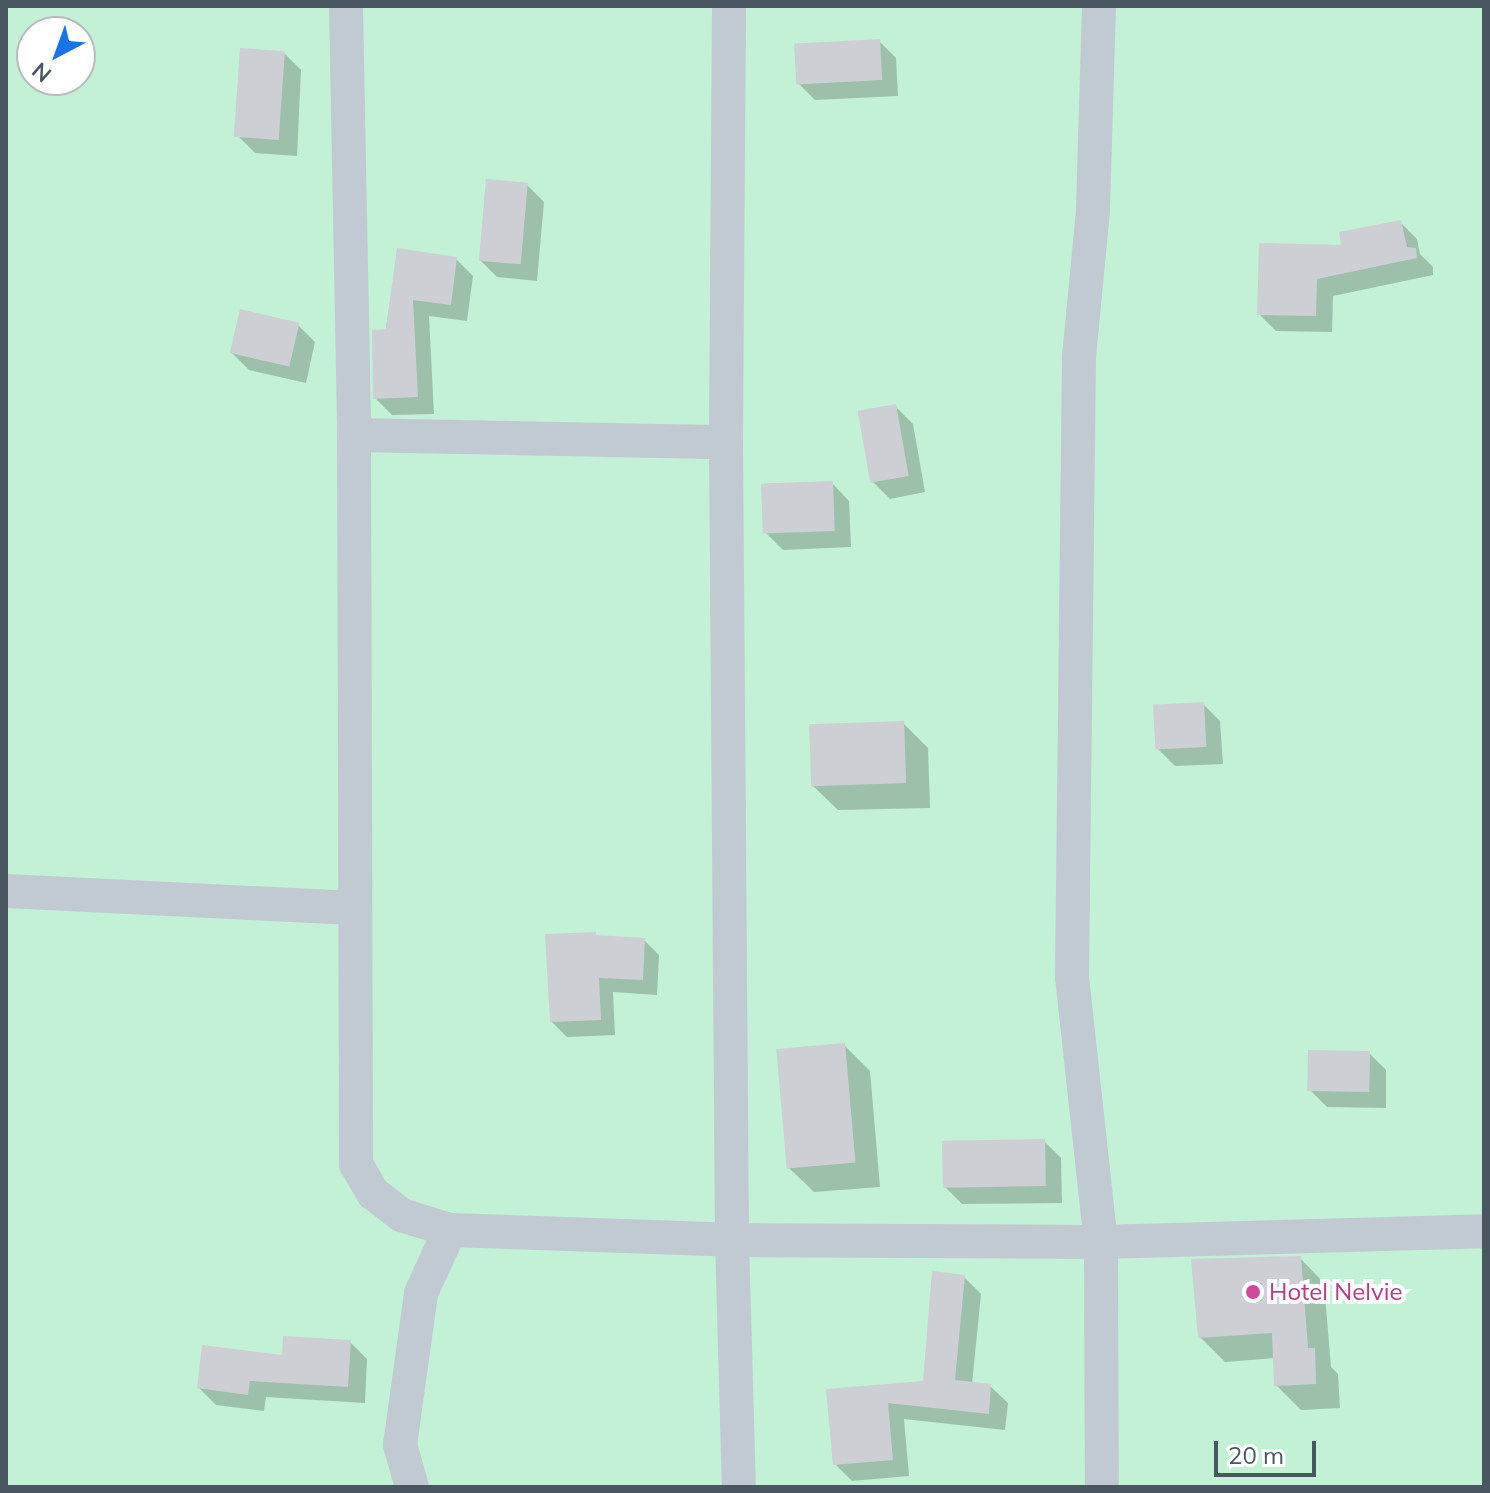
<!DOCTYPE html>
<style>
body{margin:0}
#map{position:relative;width:1490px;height:1493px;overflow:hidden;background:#f5f3f3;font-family:Mulish,sans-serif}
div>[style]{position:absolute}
.green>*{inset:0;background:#c3f1d5}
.shadow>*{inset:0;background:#0003}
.building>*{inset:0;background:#cdcfd5;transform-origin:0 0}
.minor>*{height:34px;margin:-17px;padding:0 17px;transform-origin:17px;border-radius:17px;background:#c1cad2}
.dots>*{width:22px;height:22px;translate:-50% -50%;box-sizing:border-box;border:4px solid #fff;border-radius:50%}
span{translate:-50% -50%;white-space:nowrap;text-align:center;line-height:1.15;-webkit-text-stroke:8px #fff;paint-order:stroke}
.hotel-label{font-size:24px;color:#b23c85}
.left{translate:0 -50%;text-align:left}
.frame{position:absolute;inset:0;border:8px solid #4a5661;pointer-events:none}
.north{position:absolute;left:16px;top:16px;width:80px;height:80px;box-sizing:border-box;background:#fff;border:2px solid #b7bbc0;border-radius:50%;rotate:221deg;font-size:22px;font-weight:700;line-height:32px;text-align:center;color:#4a5661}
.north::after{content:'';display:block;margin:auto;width:28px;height:36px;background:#1a73e8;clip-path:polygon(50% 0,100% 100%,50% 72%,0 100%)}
.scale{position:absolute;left:1214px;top:1441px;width:102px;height:36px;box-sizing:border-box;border:4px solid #4a5661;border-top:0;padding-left:10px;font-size:24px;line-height:28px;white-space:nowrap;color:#4a5661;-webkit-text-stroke:6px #fff;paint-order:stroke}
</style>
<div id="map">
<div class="green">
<i style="clip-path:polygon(evenodd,6px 6px,1484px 6px,1484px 1487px,6px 1487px,6px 6px,32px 32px,80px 32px,80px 80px,32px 80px,32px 32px)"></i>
</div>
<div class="shadow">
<i style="clip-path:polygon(879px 41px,896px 58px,898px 96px,815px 100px,798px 83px)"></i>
<i style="clip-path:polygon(284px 53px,301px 70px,297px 156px,255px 153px,238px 136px)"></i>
<i style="clip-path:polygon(527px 185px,544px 202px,537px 281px,497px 277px,480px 260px)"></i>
<i style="clip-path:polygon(1400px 222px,1417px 239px,1420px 254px,1433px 267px,1433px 275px,1333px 296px,1332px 332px,1276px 331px,1259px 314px,1344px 247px)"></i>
<i style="clip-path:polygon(398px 251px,456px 259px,473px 276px,467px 321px,429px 316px,434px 414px,392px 415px,375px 398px)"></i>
<i style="clip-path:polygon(298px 325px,315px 342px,306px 383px,249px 370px,232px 353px)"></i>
<i style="clip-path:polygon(896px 407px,913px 424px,925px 492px,890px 499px,873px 482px)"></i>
<i style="clip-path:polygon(832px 483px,849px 501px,851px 547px,783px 550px,766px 533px)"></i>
<i style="clip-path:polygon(1203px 704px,1220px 721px,1223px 764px,1175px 766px,1158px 749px)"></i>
<i style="clip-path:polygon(903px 723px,928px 748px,930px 808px,838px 810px,812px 785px)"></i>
<i style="clip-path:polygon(595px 934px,599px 937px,644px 940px,659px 955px,657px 995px,613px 992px,615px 1035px,567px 1037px,552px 1022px)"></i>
<i style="clip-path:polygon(845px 1046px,870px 1071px,880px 1187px,814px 1192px,788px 1167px)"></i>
<i style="clip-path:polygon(1369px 1053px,1386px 1070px,1386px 1108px,1327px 1107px,1310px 1090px)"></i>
<i style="clip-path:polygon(1044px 1141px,1061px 1158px,1062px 1203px,962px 1204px,945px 1187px)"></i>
<i style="clip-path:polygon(1300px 1258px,1324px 1283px,1331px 1367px,1338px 1374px,1340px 1408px,1301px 1410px,1276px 1385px,1275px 1358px,1225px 1362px,1200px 1337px)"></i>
<i style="clip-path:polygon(964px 1277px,981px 1294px,972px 1384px,990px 1386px,1008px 1403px,1005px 1430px,904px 1419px,909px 1476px,852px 1481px,835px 1464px,829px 1391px,924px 1383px)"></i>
<i style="clip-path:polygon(350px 1342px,367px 1359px,365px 1403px,266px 1397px,264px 1411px,216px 1405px,199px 1388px,284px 1357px)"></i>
</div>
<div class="building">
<i style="left:880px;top:39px;width:41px;height:86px;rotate:87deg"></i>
<i style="left:240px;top:48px;width:45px;height:89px;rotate:4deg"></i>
<i style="left:486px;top:179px;width:42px;height:82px;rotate:5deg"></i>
<i style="clip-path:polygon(1401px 220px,1407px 247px,1416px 248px,1417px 258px,1317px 279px,1316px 316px,1257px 315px,1259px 243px,1341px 245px,1339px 232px)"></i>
<i style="clip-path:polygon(397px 248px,457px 257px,451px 305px,413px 300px,418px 397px,373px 399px,372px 330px,386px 329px)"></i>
<i style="left:240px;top:309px;width:61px;height:45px;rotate:13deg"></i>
<i style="left:896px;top:404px;width:73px;height:39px;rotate:80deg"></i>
<i style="left:833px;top:481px;width:50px;height:72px;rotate:88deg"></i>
<i style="left:1204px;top:702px;width:45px;height:51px;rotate:87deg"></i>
<i style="left:904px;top:721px;width:62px;height:95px;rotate:88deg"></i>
<i style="clip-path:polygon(596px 932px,596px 935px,645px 938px,643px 980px,599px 978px,601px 1020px,550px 1022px,545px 934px)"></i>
<i style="left:845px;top:1043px;width:120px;height:69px;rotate:85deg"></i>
<i style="left:1308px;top:1050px;width:62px;height:41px;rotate:1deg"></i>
<i style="left:1045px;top:1139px;width:47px;height:103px;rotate:89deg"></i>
<i style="clip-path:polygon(1301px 1256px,1308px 1348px,1315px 1348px,1316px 1384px,1274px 1386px,1272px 1333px,1198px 1338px,1191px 1259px)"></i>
<i style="clip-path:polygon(932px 1271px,965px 1275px,955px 1380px,991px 1384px,989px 1414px,888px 1403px,893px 1460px,833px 1465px,826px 1389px,923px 1381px)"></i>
<i style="clip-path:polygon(283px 1336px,351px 1340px,348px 1387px,250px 1381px,248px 1395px,197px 1388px,202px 1345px,282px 1355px)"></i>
</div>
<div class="minor">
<i style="left:346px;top:6px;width:429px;rotate:88.9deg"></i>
<i style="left:354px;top:435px;width:729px;rotate:89.84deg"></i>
<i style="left:356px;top:1164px;width:34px;rotate:60deg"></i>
<i style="left:373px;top:1193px;width:36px;rotate:38deg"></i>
<i style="left:401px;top:1215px;width:51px;rotate:17deg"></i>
<i style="left:450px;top:1230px;width:282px;rotate:2deg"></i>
<i style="left:732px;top:1240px;width:369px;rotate:0.3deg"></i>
<i style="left:1101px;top:1242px;width:383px;rotate:-1.6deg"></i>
<i style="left:729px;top:6px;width:436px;rotate:90.4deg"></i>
<i style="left:726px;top:442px;width:798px;rotate:89.57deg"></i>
<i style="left:732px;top:1240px;width:247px;rotate:88.4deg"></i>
<i style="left:1099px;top:6px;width:205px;rotate:91.7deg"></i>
<i style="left:1093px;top:211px;width:147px;rotate:95.5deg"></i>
<i style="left:1079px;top:357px;width:620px;rotate:90.65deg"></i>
<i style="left:1072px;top:977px;width:267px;rotate:83.8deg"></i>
<i style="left:1101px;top:1242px;width:245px;rotate:89.8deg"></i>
<i style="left:354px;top:435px;width:372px;rotate:1.1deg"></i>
<i style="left:6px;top:891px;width:349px;rotate:2.8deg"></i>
<i style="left:412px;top:1487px;width:44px;rotate:-105.9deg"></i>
<i style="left:400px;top:1445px;width:153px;rotate:-82.1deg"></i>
<i style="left:421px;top:1293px;width:69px;rotate:-65.3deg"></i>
</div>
<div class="dots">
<i style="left:1253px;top:1292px;background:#d1479c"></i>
</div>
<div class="hotel-label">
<span class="left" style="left:1269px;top:1292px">Hotel Nelvie</span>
</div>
<div class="frame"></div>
<div class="north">N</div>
<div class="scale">20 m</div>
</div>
